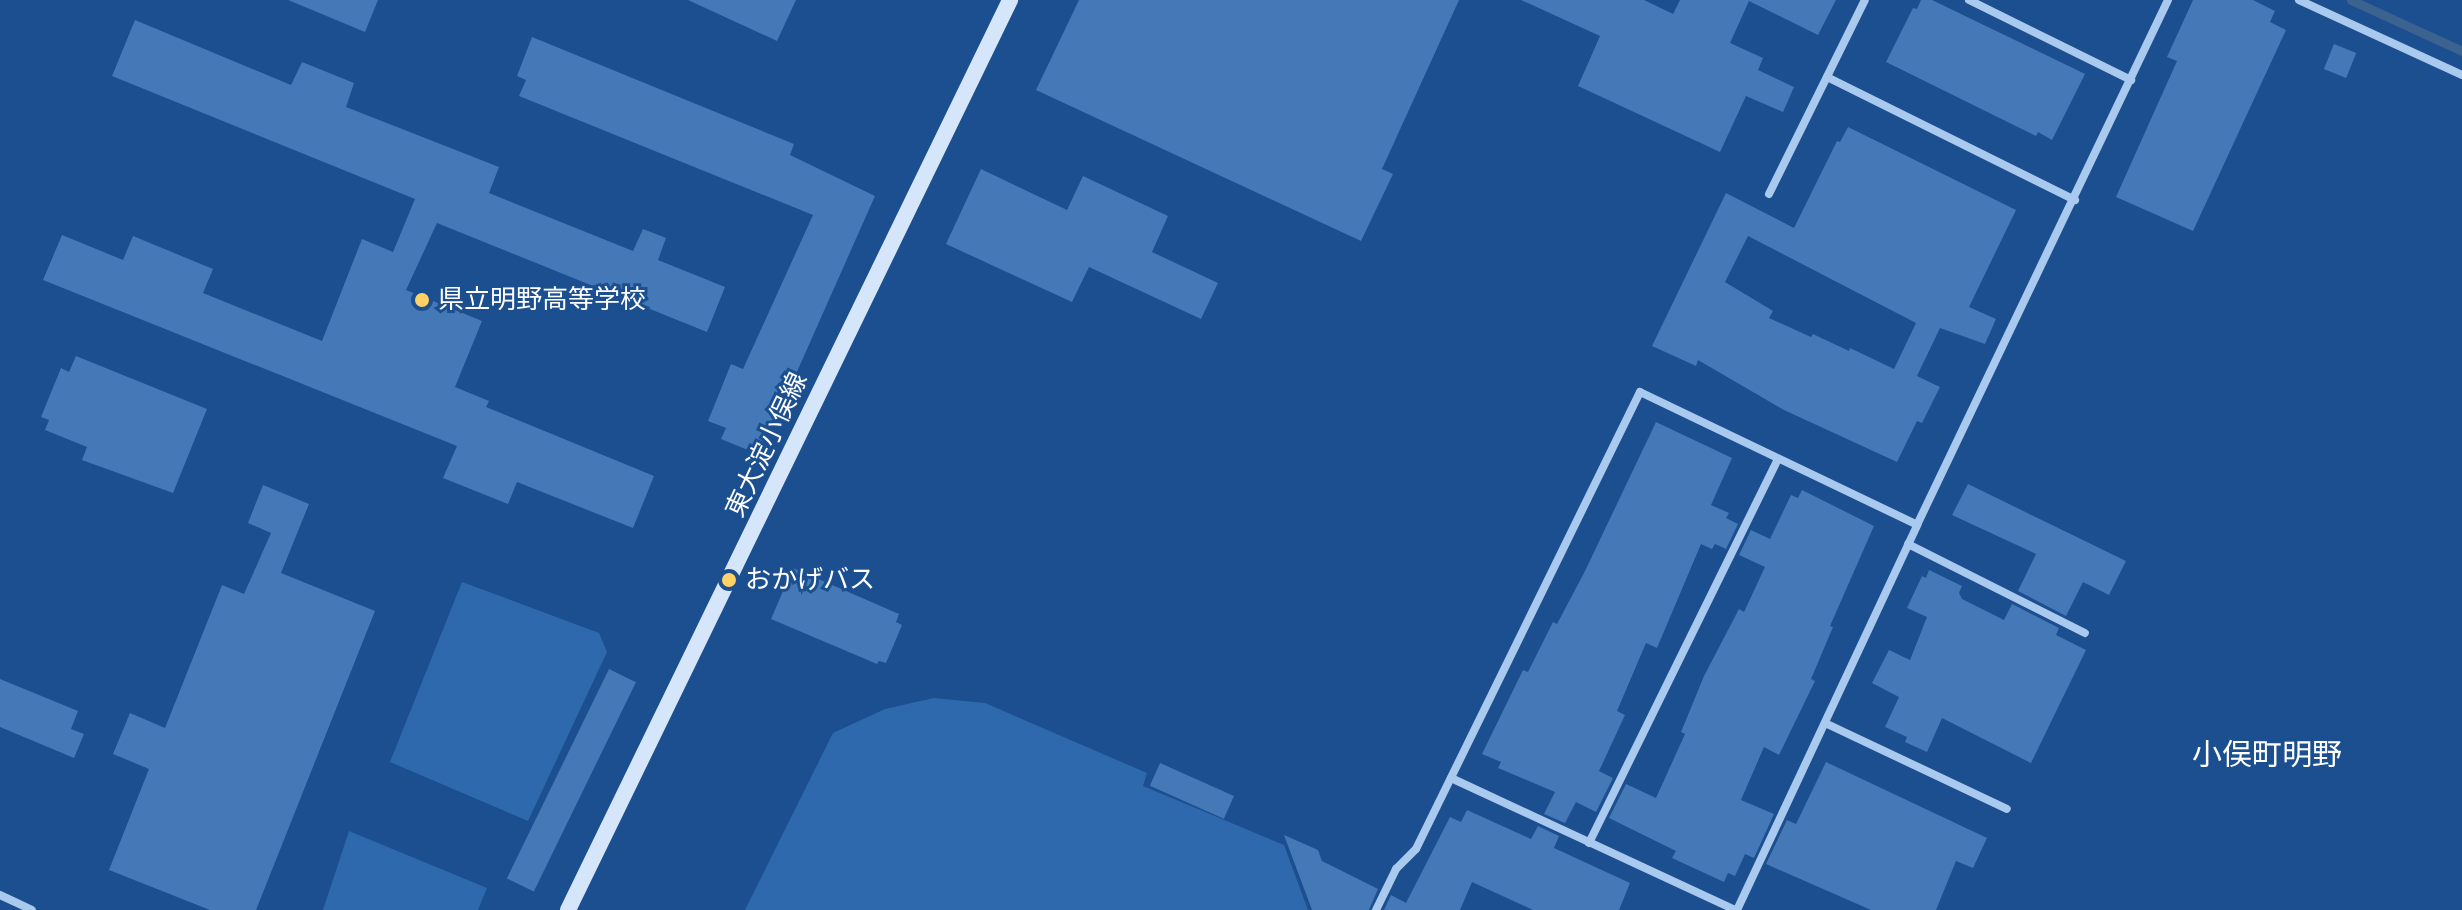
<!DOCTYPE html>
<meta charset="utf-8">
<style>
body{margin:0}
#map{position:relative;width:2462px;height:910px;overflow:hidden;background:#1b4f8f;font-family:Rubik,"Noto Sans JP",sans-serif}
div>[style]{position:absolute}
.green>*{inset:0;background:#2e69ad}
.stream>*{height:9px;margin:-4.5px;padding:0 4.5px;transform-origin:4.5px;border-radius:4.5px;background:#3c6290}
.building>*{inset:0;background:#4478b7;transform-origin:0 0}
.minor>*{height:8px;margin:-4px;padding:0 4px;transform-origin:4px;border-radius:4px;background:#a9c9ee}
.secondary>*{height:16px;margin:-8px;padding:0 8px;transform-origin:8px;border-radius:8px;background:#d6e6fa}
.dots>*{width:22px;height:22px;translate:-50% -50%;box-sizing:border-box;border:4px solid #1b4f8f;border-radius:50%}
span{translate:-50% -50%;white-space:nowrap;text-align:center;line-height:1.15;-webkit-text-stroke:6px #1b4f8f;paint-order:stroke}
.poi-label{font-size:26px;color:#fff}
.left{translate:0 -50%;text-align:left}
.street-label{font-size:26px;color:#fff}
.quarter-label{font-size:30px;color:#fff}
</style>
<div id="map">
<div class="green">
<i style="clip-path:polygon(462px 582px,599px 633px,607px 652px,528px 821px,390px 762px)"></i>
<i style="clip-path:polygon(934px 698px,985px 703px,1147px 773px,1143px 786px,1284px 845px,1308px 910px,745px 910px,833px 733px,885px 709px)"></i>
<i style="clip-path:polygon(349px 831px,487px 888px,478px 910px,323px 910px)"></i>
</div>
<div class="stream">
<i style="left:2351px;top:0;width:122px;rotate:24.7deg"></i>
</div>
<div class="building">
<i style="clip-path:polygon(288px 0,378px 0,365px 32px)"></i>
<i style="clip-path:polygon(688px 0,796px 0,777px 41px)"></i>
<i style="clip-path:polygon(1079px 0,1459px 0,1382px 169px,1393px 174px,1361px 241px,1036px 90px)"></i>
<i style="clip-path:polygon(1521px 0,1644px 0,1673px 14px,1680px 0,1836px 0,1818px 35px,1749px 1px,1730px 43px,1763px 58px,1758px 70px,1794px 87px,1783px 112px,1746px 96px,1720px 152px,1578px 86px,1600px 36px)"></i>
<i style="clip-path:polygon(1921px 0,1932px 0,2085px 74px,2052px 140px,2038px 132px,2036px 136px,1886px 62px,1913px 8px,1917px 9px)"></i>
<i style="clip-path:polygon(2193px 0,2253px 0,2275px 11px,2270px 22px,2286px 30px,2193px 231px,2116px 197px,2177px 61px,2167px 57px)"></i>
<i style="clip-path:polygon(135px 20px,291px 85px,302px 62px,354px 83px,346px 107px,499px 167px,489px 193px,633px 251px,643px 229px,666px 238px,658px 260px,725px 287px,707px 332px,437px 223px,406px 290px,482px 321px,455px 387px,489px 401px,486px 407px,654px 476px,633px 528px,517px 482px,508px 504px,443px 478px,457px 446px,43px 280px,62px 235px,123px 260px,133px 236px,213px 269px,203px 293px,322px 341px,362px 239px,393px 252px,415px 199px,112px 76px)"></i>
<i style="clip-path:polygon(532px 37px,794px 144px,790px 155px,875px 196px,760px 455px,721px 439px,726px 428px,708px 421px,731px 364px,743px 369px,813px 215px,519px 96px,526px 80px,517px 76px)"></i>
<i style="left:2334px;top:44px;width:24px;height:27px;rotate:22deg"></i>
<i style="clip-path:polygon(evenodd,1848px 127px,2016px 210px,1969px 307px,1996px 319px,1985px 344px,1940px 328px,1917px 376px,1940px 387px,1922px 423px,1917px 421px,1897px 462px,1784px 410px,1698px 360px,1696px 366px,1652px 346px,1726px 193px,1794px 228px,1837px 141px,1840px 142px,1848px 127px,1748px 236px,1916px 323px,1894px 369px,1850px 348px,1849px 351px,1813px 334px,1811px 337px,1769px 318px,1773px 311px,1725px 282px,1748px 236px)"></i>
<i style="clip-path:polygon(981px 169px,1067px 210px,1083px 176px,1168px 216px,1152px 252px,1218px 283px,1201px 319px,1089px 267px,1072px 302px,946px 244px)"></i>
<i style="clip-path:polygon(76px 356px,207px 409px,173px 493px,82px 460px,87px 447px,45px 430px,49px 420px,41px 417px,61px 368px,69px 372px)"></i>
<i style="clip-path:polygon(1656px 422px,1732px 458px,1711px 505px,1729px 513px,1726px 518px,1738px 524px,1726px 549px,1715px 544px,1712px 549px,1701px 544px,1657px 648px,1646px 643px,1617px 711px,1625px 715px,1599px 771px,1613px 778px,1596px 812px,1576px 802px,1565px 823px,1544px 814px,1555px 792px,1498px 768px,1501px 762px,1482px 754px,1523px 670px,1528px 672px,1553px 622px,1557px 624px,1585px 571px)"></i>
<i style="clip-path:polygon(1968px 484px,2126px 561px,2109px 595px,2083px 582px,2066px 616px,2018px 591px,2036px 554px,1952px 515px)"></i>
<i style="clip-path:polygon(263px 485px,309px 504px,281px 573px,375px 611px,256px 910px,210px 910px,109px 870px,149px 769px,113px 754px,130px 713px,165px 728px,222px 585px,244px 594px,271px 533px,248px 523px)"></i>
<i style="clip-path:polygon(1802px 490px,1874px 526px,1830px 626px,1833px 627px,1811px 679px,1815px 681px,1779px 755px,1764px 747px,1741px 800px,1774px 814px,1754px 858px,1745px 854px,1735px 876px,1728px 873px,1724px 882px,1672px 858px,1676px 851px,1609px 818px,1626px 784px,1656px 798px,1685px 734px,1681px 732px,1704px 676px,1739px 609px,1744px 612px,1765px 567px,1739px 555px,1751px 530px,1770px 539px,1791px 495px,1798px 498px)"></i>
<i style="clip-path:polygon(793px 568px,899px 614px,896px 622px,902px 625px,886px 663px,879px 661px,877px 664px,771px 619px)"></i>
<i style="clip-path:polygon(1929px 570px,1962px 586px,1959px 593px,1962px 599px,2004px 620px,2012px 604px,2059px 628px,2056px 635px,2086px 650px,2031px 763px,1942px 718px,1927px 752px,1905px 742px,1907px 737px,1885px 727px,1899px 697px,1872px 683px,1889px 650px,1910px 660px,1927px 617px,1907px 608px,1922px 576px,1926px 578px)"></i>
<i style="left:609px;top:669px;width:30px;height:233px;rotate:26deg"></i>
<i style="clip-path:polygon(0 679px,78px 711px,71px 729px,84px 734px,74px 758px,0 727px)"></i>
<i style="clip-path:polygon(1826px 762px,1987px 838px,1973px 868px,1956px 861px,1936px 910px,1871px 910px,1766px 864px,1787px 820px,1796px 824px)"></i>
<i style="left:1160px;top:763px;width:81px;height:25px;rotate:24deg"></i>
<i style="clip-path:polygon(1467px 810px,1531px 839px,1538px 826px,1559px 836px,1554px 848px,1630px 883px,1619px 910px,1533px 910px,1472px 882px,1460px 910px,1384px 910px,1391px 895px,1406px 903px,1450px 817px,1461px 822px)"></i>
<i style="clip-path:polygon(1284px 835px,1318px 850px,1322px 861px,1378px 889px,1369px 910px,1312px 910px)"></i>
</div>
<div class="minor">
<i style="left:1969px;top:0;width:181px;rotate:26.3deg"></i>
<i style="left:2299px;top:0;width:179px;rotate:24.7deg"></i>
<i style="left:1827px;top:77px;width:277px;rotate:26.4deg"></i>
<i style="left:1769px;top:194px;width:216px;rotate:-63.7deg"></i>
<i style="left:1908px;top:544px;width:198px;rotate:26.7deg"></i>
<i style="left:1825px;top:723px;width:201px;rotate:25.3deg"></i>
<i style="left:1451px;top:778px;width:313px;rotate:24.9deg"></i>
<i style="left:1589px;top:843px;width:428px;rotate:-63.8deg"></i>
<i style="left:0;top:895px;width:35px;rotate:25deg"></i>
<i style="left:1376px;top:910px;width:46px;rotate:-64deg"></i>
<i style="left:1396px;top:869px;width:28px;rotate:-45deg"></i>
<i style="left:1416px;top:849px;width:509px;rotate:-63.89deg"></i>
<i style="left:1640px;top:392px;width:307px;rotate:25.6deg"></i>
<i style="left:1917px;top:525px;width:582px;rotate:-64.45deg"></i>
<i style="left:1737px;top:910px;width:425px;rotate:-64.9deg"></i>
</div>
<div class="secondary">
<i style="left:568px;top:910px;width:1012px;rotate:-64.09deg"></i>
</div>
<div class="dots">
<i style="left:422px;top:300px;background:#ffd166"></i>
<i style="left:729px;top:580px;background:#ffd166"></i>
</div>
<div class="poi-label">
<span class="left" style="left:438px;top:300px">県立明野高等学校</span>
<span class="left" style="left:745px;top:580px">おかげバス</span>
</div>
<div class="street-label">
<span style="left:767px;top:445px;rotate:-65deg">東大淀小俣線</span>
</div>
<div class="quarter-label">
<span style="left:2267px;top:755px">小俣町明野</span>
</div>
</div>
